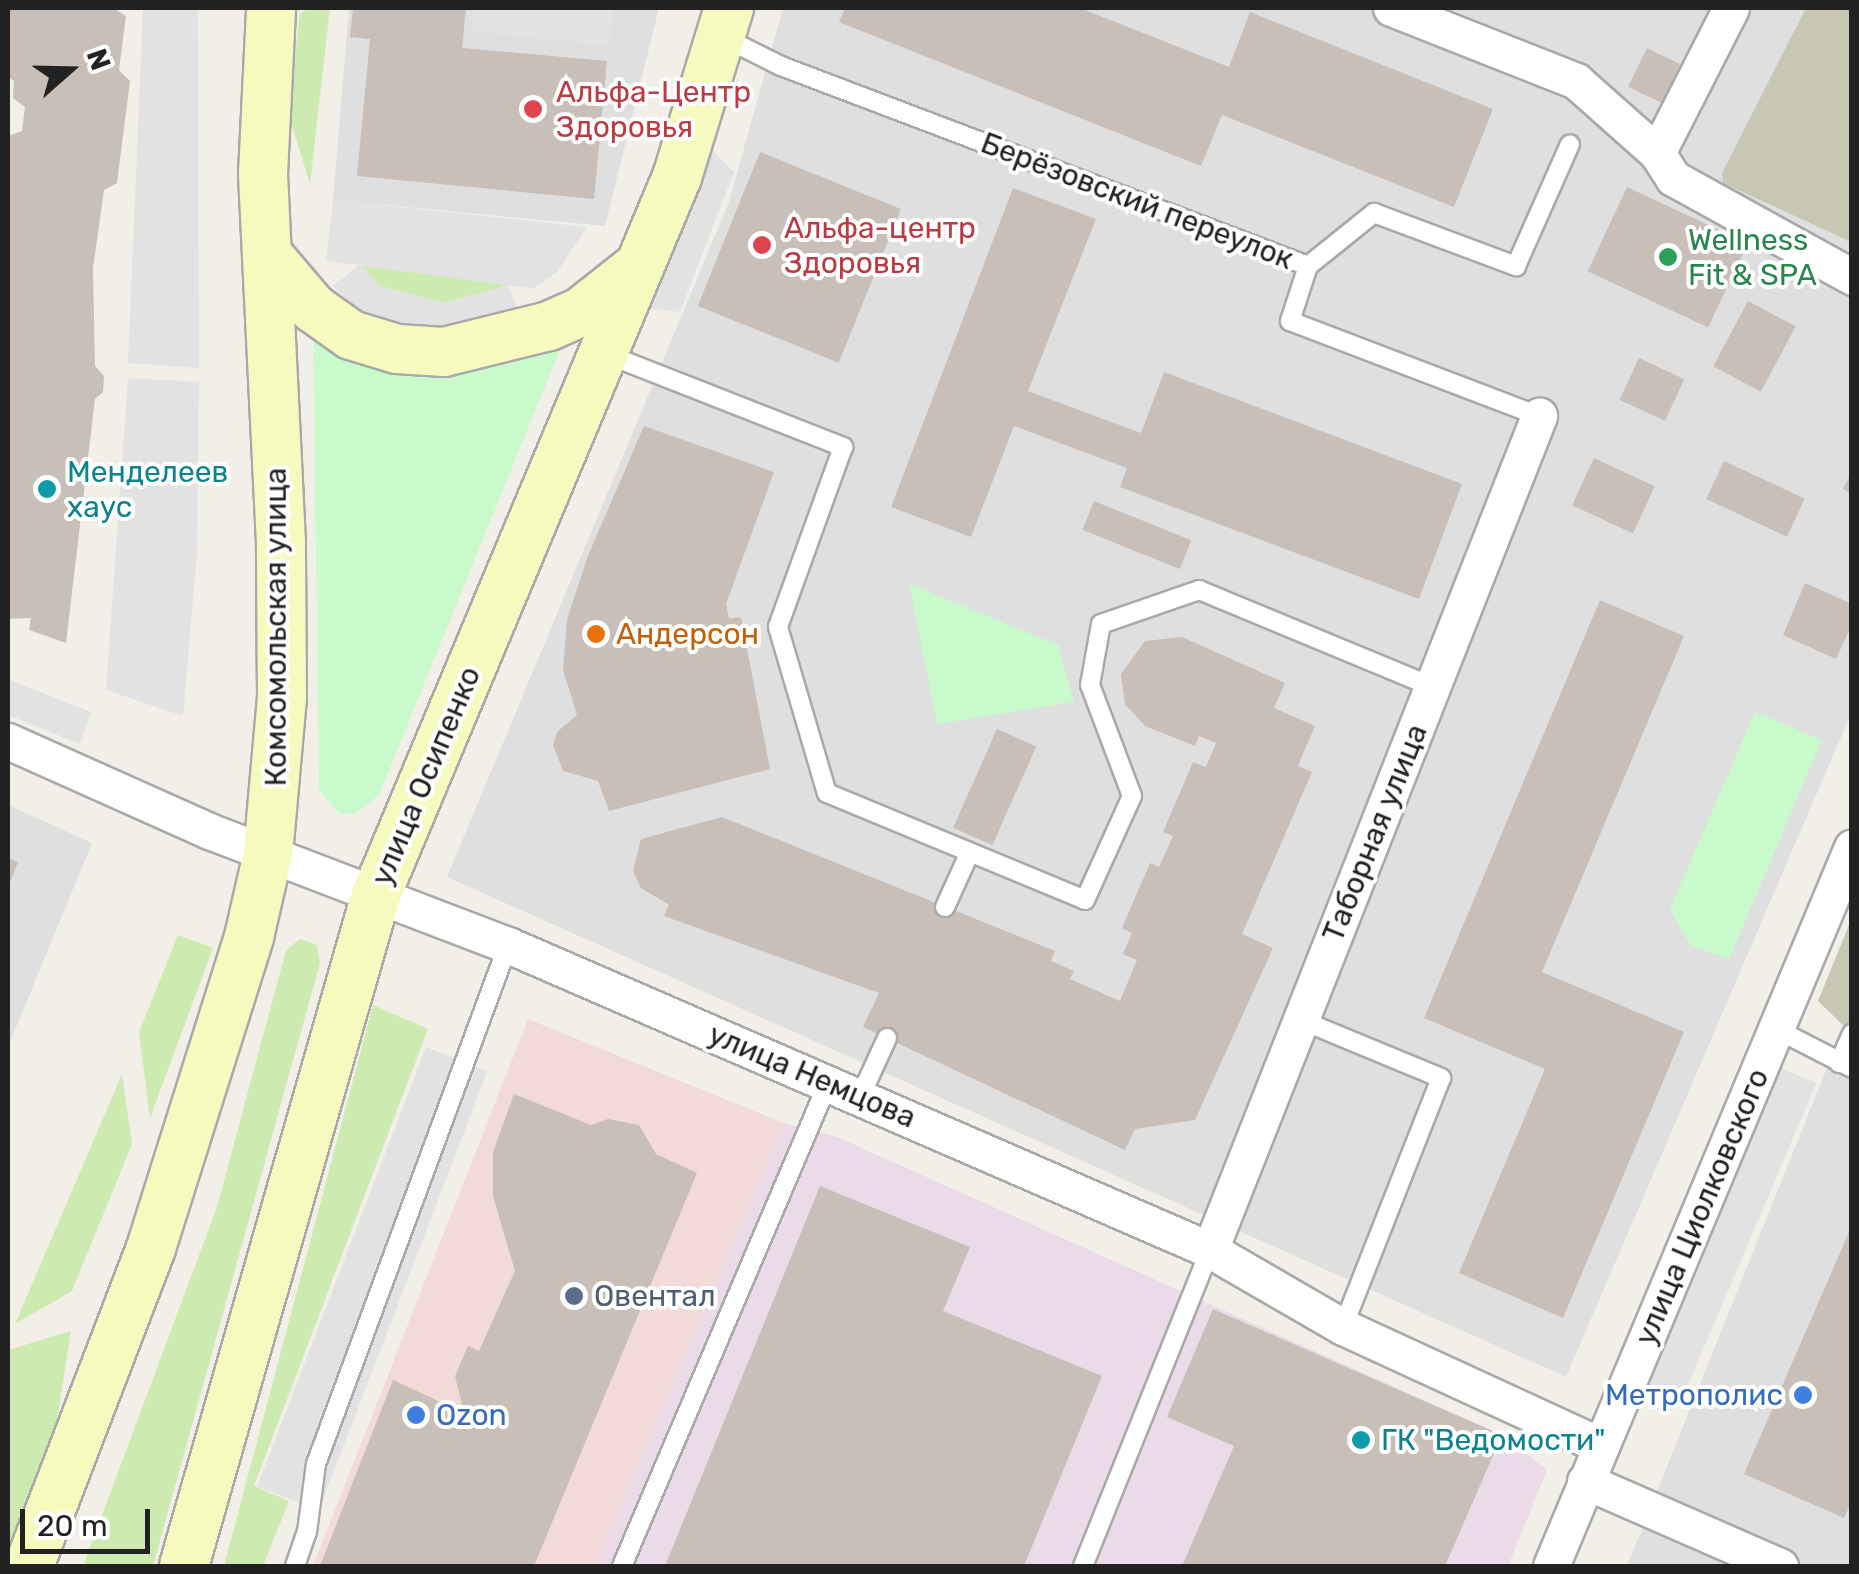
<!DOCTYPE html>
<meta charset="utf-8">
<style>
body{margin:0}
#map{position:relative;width:1859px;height:1574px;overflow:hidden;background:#f2efe9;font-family:Rubik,sans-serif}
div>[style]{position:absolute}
.residential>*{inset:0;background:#e0dfdf}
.commercial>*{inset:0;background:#f2dad9}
.industrial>*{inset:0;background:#ebdbe8}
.construction>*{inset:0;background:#c7c7b4}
.grass>*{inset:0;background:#cdebb0}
.park>*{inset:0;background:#c8facc}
.parking>*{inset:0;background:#e2e2e2;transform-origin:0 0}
.building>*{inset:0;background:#c7bfb8;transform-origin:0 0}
.roads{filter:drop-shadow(2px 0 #a9a9a9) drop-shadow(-2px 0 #a9a9a9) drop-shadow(0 2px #a9a9a9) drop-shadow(0 -2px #a9a9a9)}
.service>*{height:18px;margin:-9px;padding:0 9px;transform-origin:9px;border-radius:9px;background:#fff}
.minor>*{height:35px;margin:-17.5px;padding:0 17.5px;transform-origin:17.5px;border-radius:17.5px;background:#fff}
.secondary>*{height:48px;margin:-24px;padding:0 24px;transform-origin:24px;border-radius:24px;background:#f7fabf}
.dots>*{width:28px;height:28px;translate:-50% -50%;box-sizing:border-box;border:5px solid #fff;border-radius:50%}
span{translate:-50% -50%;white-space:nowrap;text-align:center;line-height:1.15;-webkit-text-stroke:8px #fff;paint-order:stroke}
.health-label{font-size:30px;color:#be3a42}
.left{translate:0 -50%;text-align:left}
.street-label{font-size:30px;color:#222}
.leisure-label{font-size:30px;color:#27864d}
.culture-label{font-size:30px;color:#0d838f}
.food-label{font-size:30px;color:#c56008}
.service-label{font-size:30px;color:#4e5e75}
.shop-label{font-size:30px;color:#366cbe}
.right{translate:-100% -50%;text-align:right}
.frame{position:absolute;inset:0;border:10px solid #222;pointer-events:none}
.north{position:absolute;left:20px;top:20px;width:100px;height:100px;-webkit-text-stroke:8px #fff;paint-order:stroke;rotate:70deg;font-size:28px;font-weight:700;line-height:40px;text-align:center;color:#222}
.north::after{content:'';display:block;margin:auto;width:35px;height:45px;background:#222;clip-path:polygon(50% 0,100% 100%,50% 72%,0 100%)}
.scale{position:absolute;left:20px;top:1509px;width:130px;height:45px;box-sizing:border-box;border:5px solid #222;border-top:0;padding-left:12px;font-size:30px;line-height:35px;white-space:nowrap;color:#222;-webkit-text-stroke:8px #fff;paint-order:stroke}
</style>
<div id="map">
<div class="residential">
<i style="clip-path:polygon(349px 8px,659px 8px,605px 226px,333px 200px)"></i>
<i style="clip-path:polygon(783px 8px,1851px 8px,1851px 714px,1566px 1377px,447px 877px,729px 202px)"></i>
<i style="clip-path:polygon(8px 805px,92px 843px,8px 1047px)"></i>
<i style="clip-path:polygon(1851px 1008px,1851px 1566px,1627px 1566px)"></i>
</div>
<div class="commercial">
<i style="clip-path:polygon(528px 1019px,784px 1123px,595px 1566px,313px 1566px)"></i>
</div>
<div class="industrial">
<i style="clip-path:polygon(784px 1123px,837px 1137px,1502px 1435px,1547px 1470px,1508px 1566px,595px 1566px)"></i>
</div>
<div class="construction">
<i style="clip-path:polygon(1806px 8px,1851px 8px,1851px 242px,1723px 183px,1722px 173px)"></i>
<i style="clip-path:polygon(1851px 920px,1851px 1033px,1818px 1001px)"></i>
</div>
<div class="grass">
<i style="clip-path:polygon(311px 8px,330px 8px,310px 184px,288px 112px,300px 13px)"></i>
<i style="clip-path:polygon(361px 265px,509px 285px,444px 303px,379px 286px)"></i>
<i style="clip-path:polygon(178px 935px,213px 948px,150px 1118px,139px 1032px)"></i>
<i style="clip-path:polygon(300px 939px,317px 945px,320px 963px,153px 1566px,83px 1566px,217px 1207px,286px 950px)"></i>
<i style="clip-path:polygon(373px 1005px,428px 1029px,254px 1486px,289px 1501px,263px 1566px,224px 1566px)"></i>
<i style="clip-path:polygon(122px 1074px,132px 1144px,72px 1291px,15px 1324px)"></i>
<i style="clip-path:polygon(71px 1331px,56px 1426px,8px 1550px,8px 1350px)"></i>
</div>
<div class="park">
<i style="clip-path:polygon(568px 330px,379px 795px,355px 814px,339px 813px,319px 790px,313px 335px,343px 357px,400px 371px)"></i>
<i style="clip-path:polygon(909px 584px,1058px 645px,1074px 702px,937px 724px)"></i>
<i style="clip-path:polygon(1755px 712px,1822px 740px,1729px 959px,1690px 945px,1670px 909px)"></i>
</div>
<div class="parking">
<i style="clip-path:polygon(143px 8px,198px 8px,199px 368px,128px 363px)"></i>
<i style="clip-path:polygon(475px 8px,613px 8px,609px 46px,472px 31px)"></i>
<i style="clip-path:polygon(709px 147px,734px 172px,680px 312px,646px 308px)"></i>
<i style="clip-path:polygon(evenodd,333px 200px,587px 227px,557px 272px,534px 288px,509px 286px,519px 316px,470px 332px,374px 324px,333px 286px,359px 265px,326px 261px,333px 200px,362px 266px,506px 285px,507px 286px,444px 303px,379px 286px,362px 266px)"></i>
<i style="clip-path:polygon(128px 378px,199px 382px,197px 553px,183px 716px,106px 690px)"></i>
<i style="clip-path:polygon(8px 679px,91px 712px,80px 744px,8px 715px)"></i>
<i style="left:426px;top:1047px;width:66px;height:471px;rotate:21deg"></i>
<i style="left:1774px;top:1065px;width:46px;height:348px;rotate:23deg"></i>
</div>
<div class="building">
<i style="clip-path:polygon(10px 8px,113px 8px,126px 16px,119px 70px,130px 81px,117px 183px,104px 190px,93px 268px,95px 366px,104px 376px,103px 392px,95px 399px,66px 643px,29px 630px,31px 618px,8px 619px,8px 136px,22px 131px,25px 107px,13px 98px,14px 81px,8px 77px)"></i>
<i style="clip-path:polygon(353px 8px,466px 8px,462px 48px,607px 61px,594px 199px,357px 176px,370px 39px,350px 37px)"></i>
<i style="clip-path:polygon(845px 8px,1080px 8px,1229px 67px,1250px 12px,1493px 109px,1454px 207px,1222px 115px,1201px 166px,839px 22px)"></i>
<i style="left:1647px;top:48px;width:37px;height:43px;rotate:26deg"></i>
<i style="left:760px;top:152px;width:152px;height:166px;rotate:22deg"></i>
<i style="left:1627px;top:187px;width:133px;height:93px;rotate:25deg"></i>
<i style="clip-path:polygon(1013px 188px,1096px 219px,1028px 391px,1141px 433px,1164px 372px,1462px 484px,1419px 599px,1120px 487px,1127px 468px,1014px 426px,971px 537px,891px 507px)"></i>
<i style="left:1748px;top:301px;width:54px;height:74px;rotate:28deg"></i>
<i style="left:1639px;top:358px;width:50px;height:46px;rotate:25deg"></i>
<i style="clip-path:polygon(644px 426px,774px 472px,726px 604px,729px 619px,741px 617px,770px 769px,609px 811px,598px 781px,563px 771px,553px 745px,557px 732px,577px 715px,563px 670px,567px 620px,587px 558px)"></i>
<i style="left:1594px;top:458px;width:67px;height:52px;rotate:25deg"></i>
<i style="left:1724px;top:461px;width:89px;height:42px;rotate:25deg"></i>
<i style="clip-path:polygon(1852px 472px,1852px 494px,1843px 489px)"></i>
<i style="left:1094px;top:501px;width:105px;height:31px;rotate:22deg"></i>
<i style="clip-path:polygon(1805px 583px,1852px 604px,1852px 624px,1836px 659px,1783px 635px)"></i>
<i style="clip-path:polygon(1600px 600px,1684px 636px,1542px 972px,1684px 1032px,1563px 1318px,1459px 1273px,1545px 1069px,1424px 1018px)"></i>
<i style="clip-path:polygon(1182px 637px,1285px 683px,1274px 708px,1315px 726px,1298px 766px,1312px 772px,1242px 934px,1273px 948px,1195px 1120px,1135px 1129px,1125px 1150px,863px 1027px,879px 993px,664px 916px,669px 905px,641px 888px,633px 871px,641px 839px,722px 817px,1055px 951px,1051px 961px,1074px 971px,1070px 979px,1120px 1001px,1137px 960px,1123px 954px,1132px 933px,1122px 928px,1150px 863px,1159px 867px,1173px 836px,1163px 832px,1193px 762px,1206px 767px,1216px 743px,1199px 736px,1195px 746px,1145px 726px,1125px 704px,1121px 674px,1145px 641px)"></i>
<i style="left:997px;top:729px;width:43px;height:108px;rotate:24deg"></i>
<i style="clip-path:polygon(8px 858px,18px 862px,8px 888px)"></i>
<i style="clip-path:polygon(514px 1094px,591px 1125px,608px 1119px,639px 1125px,656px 1154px,697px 1173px,534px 1566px,320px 1566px,393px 1380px,464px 1413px,455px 1376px,468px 1346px,479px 1351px,515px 1271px,493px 1196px,493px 1152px)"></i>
<i style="clip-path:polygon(820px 1186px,970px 1247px,943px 1311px,1102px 1376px,1024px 1566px,665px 1566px)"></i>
<i style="clip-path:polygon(1852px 1225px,1852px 1501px,1844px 1518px,1744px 1474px)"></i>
<i style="clip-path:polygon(1213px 1309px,1502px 1435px,1445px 1566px,1182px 1566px,1234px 1446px,1167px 1417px)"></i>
</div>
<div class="roads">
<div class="service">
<i style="left:723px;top:37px;width:65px;rotate:26.6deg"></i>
<i style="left:781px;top:66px;width:564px;rotate:20.78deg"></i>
<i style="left:1308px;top:266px;width:58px;rotate:108.1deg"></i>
<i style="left:1290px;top:321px;width:267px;rotate:20.9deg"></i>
<i style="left:1308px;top:266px;width:85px;rotate:-38.8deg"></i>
<i style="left:1374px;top:213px;width:152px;rotate:20.5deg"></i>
<i style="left:1516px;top:266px;width:133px;rotate:-66.1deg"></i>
<i style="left:606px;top:354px;width:255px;rotate:21.4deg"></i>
<i style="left:843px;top:447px;width:191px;rotate:109.9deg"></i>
<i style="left:778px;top:627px;width:173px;rotate:73.6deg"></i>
<i style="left:827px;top:793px;width:279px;rotate:22.5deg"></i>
<i style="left:1085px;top:900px;width:114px;rotate:-65.7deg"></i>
<i style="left:1132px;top:796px;width:119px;rotate:-110.7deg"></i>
<i style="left:1090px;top:685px;width:62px;rotate:-79.8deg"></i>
<i style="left:1101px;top:624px;width:104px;rotate:-19.1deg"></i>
<i style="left:1199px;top:590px;width:253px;rotate:22.5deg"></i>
<i style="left:945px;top:907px;width:60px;rotate:-65.6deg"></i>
<i style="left:1301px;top:1020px;width:152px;rotate:22.5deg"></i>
<i style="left:1441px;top:1078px;width:268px;rotate:111.5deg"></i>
<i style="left:1776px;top:1029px;width:85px;rotate:27.2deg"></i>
<i style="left:1839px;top:1063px;width:32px;rotate:-66deg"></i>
<i style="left:860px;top:1097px;width:65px;rotate:-65.4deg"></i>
<i style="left:295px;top:1566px;width:36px;rotate:-71deg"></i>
<i style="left:307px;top:1532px;width:69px;rotate:-82.5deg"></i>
<i style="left:316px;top:1464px;width:553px;rotate:-69.7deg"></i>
<i style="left:622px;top:1566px;width:525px;rotate:-66.9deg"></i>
<i style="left:1083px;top:1566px;width:341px;rotate:-68.1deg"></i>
</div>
<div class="minor">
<i style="left:1391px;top:8px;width:199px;rotate:21.5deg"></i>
<i style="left:1576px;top:81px;width:108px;rotate:41.6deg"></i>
<i style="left:1731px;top:8px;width:163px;rotate:117deg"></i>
<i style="left:1657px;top:153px;width:30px;rotate:57deg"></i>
<i style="left:1673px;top:178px;width:205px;rotate:28.9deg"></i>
<i style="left:8px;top:741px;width:220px;rotate:24.1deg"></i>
<i style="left:209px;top:831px;width:320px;rotate:20.9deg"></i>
<i style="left:508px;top:945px;width:765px;rotate:23.48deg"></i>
<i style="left:1210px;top:1250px;width:154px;rotate:30.1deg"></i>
<i style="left:1343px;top:1327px;width:283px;rotate:24.7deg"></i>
<i style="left:1210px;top:1250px;width:897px;rotate:-68.47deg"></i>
<i style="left:1585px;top:1481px;width:213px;rotate:23.6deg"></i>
<i style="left:1551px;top:1566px;width:779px;rotate:-67.28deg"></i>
</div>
<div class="secondary">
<i style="left:267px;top:254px;width:71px;rotate:49.6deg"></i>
<i style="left:313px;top:308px;width:47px;rotate:35.4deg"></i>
<i style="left:351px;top:335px;width:48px;rotate:16.9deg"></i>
<i style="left:397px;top:349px;width:47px;rotate:3.7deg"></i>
<i style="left:444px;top:352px;width:108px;rotate:-13.9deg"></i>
<i style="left:549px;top:326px;width:36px;rotate:-24deg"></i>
<i style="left:582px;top:311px;width:74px;rotate:-38.4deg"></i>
<i style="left:29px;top:1566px;width:341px;rotate:-69deg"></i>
<i style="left:151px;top:1248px;width:326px;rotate:-72.5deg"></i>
<i style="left:249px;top:937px;width:85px;rotate:-77.1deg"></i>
<i style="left:268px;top:854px;width:157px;rotate:-84.9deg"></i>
<i style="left:282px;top:698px;width:155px;rotate:-90.4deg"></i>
<i style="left:281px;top:543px;width:369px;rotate:-92.8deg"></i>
<i style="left:263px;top:174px;width:166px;rotate:-87.2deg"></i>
<i style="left:184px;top:1566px;width:698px;rotate:-74.03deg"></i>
<i style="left:376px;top:895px;width:779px;rotate:-67.26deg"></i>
<i style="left:677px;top:177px;width:177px;rotate:-72.9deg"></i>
</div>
</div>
<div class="dots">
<i style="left:533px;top:109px;background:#e0444e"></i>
<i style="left:762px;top:245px;background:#e0444e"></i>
<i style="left:1668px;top:257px;background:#2e9e5b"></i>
<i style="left:47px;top:489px;background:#0f9aa8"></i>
<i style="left:596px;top:634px;background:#e8710a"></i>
<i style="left:574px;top:1296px;background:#5c6f8a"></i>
<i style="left:1803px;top:1395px;background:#3f7fe0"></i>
<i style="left:416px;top:1415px;background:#3f7fe0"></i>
<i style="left:1361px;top:1440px;background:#0f9aa8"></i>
</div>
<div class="health-label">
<span class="left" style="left:556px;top:109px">Альфа-Центр<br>Здоровья</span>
<span class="left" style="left:784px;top:245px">Альфа-центр<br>Здоровья</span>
</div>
<div class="street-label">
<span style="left:1137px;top:201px;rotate:21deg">Берёзовский переулок</span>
<span style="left:276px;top:627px;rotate:-90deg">Комсомольская улица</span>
<span style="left:426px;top:776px;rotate:-67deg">улица Осипенко</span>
<span style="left:1375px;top:833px;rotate:-68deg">Таборная улица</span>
<span style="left:812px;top:1076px;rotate:23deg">улица Немцова</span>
<span style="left:1702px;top:1207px;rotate:-67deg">улица Циолковского</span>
</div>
<div class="leisure-label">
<span class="left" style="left:1688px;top:257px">Wellness<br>Fit &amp; SPA</span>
</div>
<div class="culture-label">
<span class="left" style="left:67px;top:489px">Менделеев<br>хаус</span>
<span class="left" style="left:1381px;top:1440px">ГК "Ведомости"</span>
</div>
<div class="food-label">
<span class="left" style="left:616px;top:634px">Андерсон</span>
</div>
<div class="service-label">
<span class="left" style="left:594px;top:1296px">Овентал</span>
</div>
<div class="shop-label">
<span class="right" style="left:1783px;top:1395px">Метрополис</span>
<span class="left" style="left:436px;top:1415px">Ozon</span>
</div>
<div class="frame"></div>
<div class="north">N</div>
<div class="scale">20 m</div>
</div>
